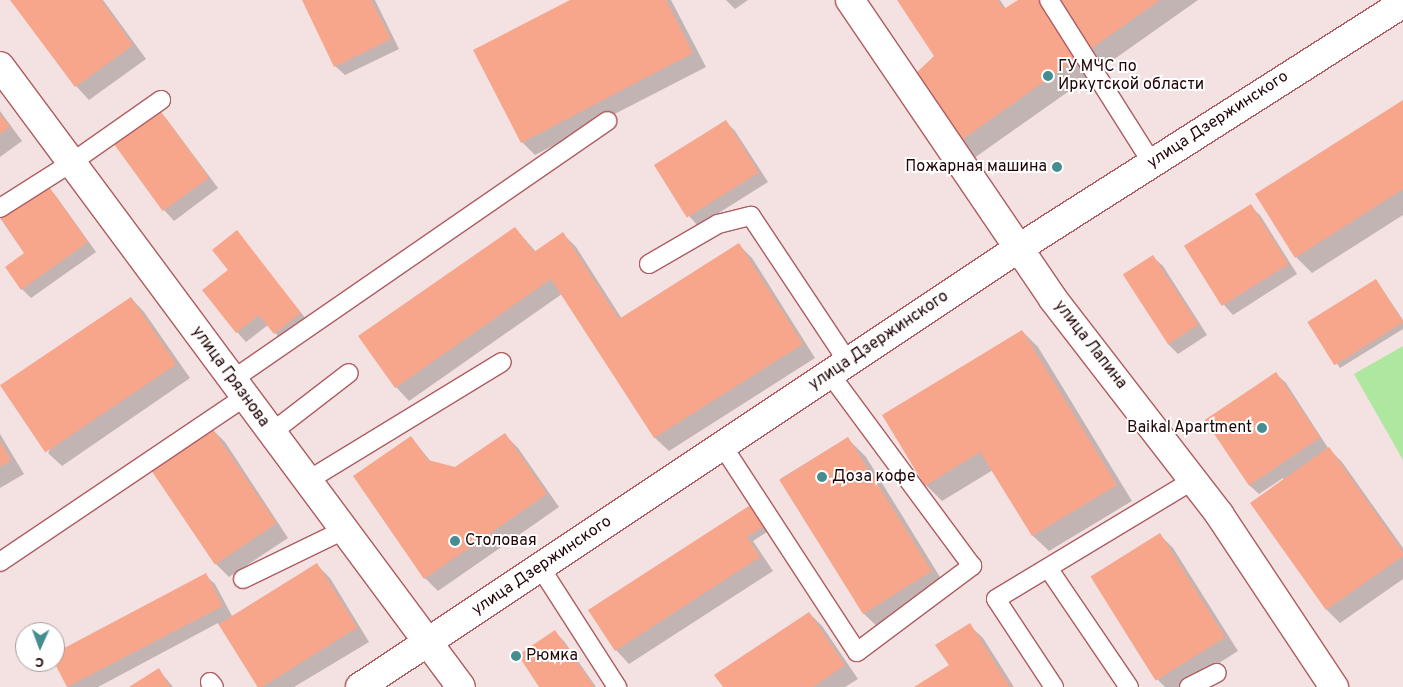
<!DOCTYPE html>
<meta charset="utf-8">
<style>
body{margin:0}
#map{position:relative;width:1403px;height:687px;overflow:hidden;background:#f4e1e1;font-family:Overpass,sans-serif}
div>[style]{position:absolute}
.green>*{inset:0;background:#aee79f}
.shadow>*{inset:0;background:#0003}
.building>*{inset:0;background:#f7a68b;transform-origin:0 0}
.roads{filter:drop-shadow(1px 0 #ae5d60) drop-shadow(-1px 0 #ae5d60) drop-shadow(0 1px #ae5d60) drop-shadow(0 -1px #ae5d60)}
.lane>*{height:18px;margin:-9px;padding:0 9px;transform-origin:9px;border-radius:9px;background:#fff}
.street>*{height:28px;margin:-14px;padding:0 14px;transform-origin:14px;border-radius:14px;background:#fff}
.secondary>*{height:28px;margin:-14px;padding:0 14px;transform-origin:14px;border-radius:14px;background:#fff}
.dots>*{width:14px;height:14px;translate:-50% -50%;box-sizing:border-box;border:2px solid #fff;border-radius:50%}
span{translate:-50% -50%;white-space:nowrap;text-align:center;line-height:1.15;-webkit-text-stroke:4px #fff;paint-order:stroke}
.poi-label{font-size:16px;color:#210406}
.left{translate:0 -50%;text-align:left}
.right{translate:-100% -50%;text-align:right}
.street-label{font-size:16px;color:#210406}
.north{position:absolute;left:15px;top:622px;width:50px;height:50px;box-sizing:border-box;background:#fff;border:1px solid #a69b9b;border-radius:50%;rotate:182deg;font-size:14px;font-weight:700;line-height:20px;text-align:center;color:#210406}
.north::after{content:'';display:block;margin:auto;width:18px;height:22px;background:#458d90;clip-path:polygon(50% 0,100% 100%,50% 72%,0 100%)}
</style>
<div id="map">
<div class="green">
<i style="clip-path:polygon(1403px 346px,1403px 460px,1354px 374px)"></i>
</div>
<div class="shadow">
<i style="clip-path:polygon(12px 0,103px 0,146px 59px,89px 100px,76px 86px)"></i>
<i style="clip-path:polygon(303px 0,375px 0,399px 49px,345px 75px,335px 66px)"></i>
<i style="clip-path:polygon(572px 0,671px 0,706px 67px,535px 155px,522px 142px)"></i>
<i style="clip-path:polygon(726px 0,748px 0,735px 9px)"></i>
<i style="clip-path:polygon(898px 0,1000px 0,1006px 9px,1020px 0,1198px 0,970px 161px,954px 145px,936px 57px)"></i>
<i style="clip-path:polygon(1403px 101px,1403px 215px,1312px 273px,1296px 257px)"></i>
<i style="clip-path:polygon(0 111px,22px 141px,0 157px)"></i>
<i style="clip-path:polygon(159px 111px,168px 121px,218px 188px,174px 221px,165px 211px)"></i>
<i style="clip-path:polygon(726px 122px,735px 131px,768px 182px,698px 226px,689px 216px)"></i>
<i style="clip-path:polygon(47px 186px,56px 196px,96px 252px,31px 298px,22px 289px,25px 254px,0 218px)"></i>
<i style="clip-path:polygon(1250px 206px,1260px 215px,1297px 274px,1233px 315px,1224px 305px)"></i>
<i style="clip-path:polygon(515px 228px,536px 252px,563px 234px,576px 247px,622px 319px,739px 245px,752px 258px,815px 358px,669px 451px,655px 438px,562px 294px,409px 401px,396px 387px)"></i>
<i style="clip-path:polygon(237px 232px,310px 324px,284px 343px,268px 325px,246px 342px,237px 332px,229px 271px)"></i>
<i style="clip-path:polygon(1153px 257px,1163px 266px,1207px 335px,1178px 354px,1168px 344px)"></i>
<i style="clip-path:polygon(1376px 280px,1403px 320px,1403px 329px,1340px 368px,1309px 322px)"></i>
<i style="clip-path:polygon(131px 298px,144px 312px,190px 378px,62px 466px,48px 453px)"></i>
<i style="clip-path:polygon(1022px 331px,1038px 347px,1132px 501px,1049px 551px,1033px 536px,993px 470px,942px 501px,926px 485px)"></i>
<i style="clip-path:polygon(1276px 374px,1286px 383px,1328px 448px,1342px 462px,1403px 548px,1403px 579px,1340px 623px,1327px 610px,1252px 503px,1284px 480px,1283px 478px,1259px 494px,1249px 485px)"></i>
<i style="clip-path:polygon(212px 429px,225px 442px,288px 538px,229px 577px,215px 563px,152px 469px)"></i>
<i style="clip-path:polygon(0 434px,24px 474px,0 488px)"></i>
<i style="clip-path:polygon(505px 435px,518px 448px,559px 507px,438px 591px,425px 578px,411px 437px,432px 463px,456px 469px)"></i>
<i style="clip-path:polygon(847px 438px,866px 457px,948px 590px,882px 631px,863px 613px,780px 479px)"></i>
<i style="clip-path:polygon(755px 503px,773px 528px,753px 541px,773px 571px,629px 664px,616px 650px,590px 610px)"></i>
<i style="clip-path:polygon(1160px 535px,1173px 548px,1238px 651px,1181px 687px,1165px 687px,1158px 680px)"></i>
<i style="clip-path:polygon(317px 565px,330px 578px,369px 642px,294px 687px,258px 687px,218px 623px,98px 687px,68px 687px,55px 662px,205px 575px,215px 584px,232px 616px)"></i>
<i style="clip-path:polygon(809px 613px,822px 626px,858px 679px,845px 687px,724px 687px)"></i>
<i style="clip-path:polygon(969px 625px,983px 638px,1014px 687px,917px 687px,950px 666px)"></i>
<i style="clip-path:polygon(554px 631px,564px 641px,596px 687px,541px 687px)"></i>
<i style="clip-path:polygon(159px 670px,173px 687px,131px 687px)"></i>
</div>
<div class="building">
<i style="clip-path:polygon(10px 0,101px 0,133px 45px,75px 87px)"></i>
<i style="clip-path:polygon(302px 0,371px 0,391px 39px,334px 67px)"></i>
<i style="clip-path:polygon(570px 0,666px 0,693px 53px,521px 143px,473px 50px)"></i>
<i style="clip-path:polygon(897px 0,997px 0,1004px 9px,1018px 0,1160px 0,953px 146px,912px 77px,934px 56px)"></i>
<i style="clip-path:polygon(1403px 100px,1403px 189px,1295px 258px,1255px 194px)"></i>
<i style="left:159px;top:109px;width:85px;height:57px;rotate:54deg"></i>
<i style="clip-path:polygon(0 114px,10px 127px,0 134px)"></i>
<i style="left:726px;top:120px;width:62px;height:85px;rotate:58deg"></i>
<i style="clip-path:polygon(47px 184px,88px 242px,21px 290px,5px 267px,24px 253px,0 217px)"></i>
<i style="left:1251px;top:204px;width:71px;height:79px;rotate:58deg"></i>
<i style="clip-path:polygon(515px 227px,534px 252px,563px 232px,619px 319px,739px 243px,803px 344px,654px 438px,551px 279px,395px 388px,358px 336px)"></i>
<i style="clip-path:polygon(237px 230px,301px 313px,274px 334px,259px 315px,236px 333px,202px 290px,228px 270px,212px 250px)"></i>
<i style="left:1153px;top:255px;width:83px;height:36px;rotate:57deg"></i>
<i style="left:1376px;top:279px;width:51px;height:81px;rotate:58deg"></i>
<i style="left:131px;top:297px;width:81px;height:158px;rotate:56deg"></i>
<i style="clip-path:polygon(1022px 330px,1117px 485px,1032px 536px,980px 452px,925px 486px,882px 415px)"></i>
<i style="left:1276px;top:372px;width:79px;height:86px;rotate:56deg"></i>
<i style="left:212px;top:428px;width:115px;height:74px;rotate:56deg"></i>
<i style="clip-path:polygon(505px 433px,547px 494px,424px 579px,353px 476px,411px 436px,428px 460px,455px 467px)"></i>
<i style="left:848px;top:437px;width:158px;height:81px;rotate:58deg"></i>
<i style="clip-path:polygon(0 441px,11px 460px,0 467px)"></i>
<i style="clip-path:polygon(1329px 447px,1403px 552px,1403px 556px,1326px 610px,1250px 503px)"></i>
<i style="clip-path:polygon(755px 502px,769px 523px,747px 537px,760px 557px,615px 651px,588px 610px)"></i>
<i style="left:1160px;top:533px;width:123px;height:82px;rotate:58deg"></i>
<i style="left:317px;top:563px;width:76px;height:116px;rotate:58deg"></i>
<i style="clip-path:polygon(206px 573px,223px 606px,67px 687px,54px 662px,55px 653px)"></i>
<i style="clip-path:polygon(809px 612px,845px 665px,813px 687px,723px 687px,714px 675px)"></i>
<i style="clip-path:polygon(970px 623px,1010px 687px,914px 687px,949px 665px,935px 645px)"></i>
<i style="clip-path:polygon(555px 630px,588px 678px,594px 687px,539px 687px,518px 655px)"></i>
<i style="clip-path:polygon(159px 668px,170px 687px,129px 687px)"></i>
</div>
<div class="roads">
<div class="lane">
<i style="left:1049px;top:0;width:193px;rotate:57.7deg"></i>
<i style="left:0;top:208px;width:84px;rotate:-32.4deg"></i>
<i style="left:71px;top:163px;width:110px;rotate:-35deg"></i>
<i style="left:649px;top:264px;width:80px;rotate:-30.1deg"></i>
<i style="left:718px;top:224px;width:34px;rotate:-14deg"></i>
<i style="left:751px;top:216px;width:175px;rotate:56.4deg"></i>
<i style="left:232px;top:380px;width:456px;rotate:-34.6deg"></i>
<i style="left:271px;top:433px;width:98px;rotate:-37.6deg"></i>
<i style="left:722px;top:445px;width:247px;rotate:56.9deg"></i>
<i style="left:857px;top:652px;width:144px;rotate:-36.8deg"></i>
<i style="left:972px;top:566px;width:239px;rotate:-126.5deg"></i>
<i style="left:307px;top:481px;width:228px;rotate:-31.4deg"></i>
<i style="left:0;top:562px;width:295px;rotate:-34deg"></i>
<i style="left:540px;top:567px;width:143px;rotate:57.3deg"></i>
<i style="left:1048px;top:568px;width:144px;rotate:55.8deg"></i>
<i style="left:243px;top:579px;width:112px;rotate:-25.9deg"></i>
<i style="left:210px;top:682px;width:6px;rotate:51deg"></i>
<i style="left:1054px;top:687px;width:105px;rotate:-123.4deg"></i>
<i style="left:996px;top:599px;width:230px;rotate:-31.1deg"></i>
<i style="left:1189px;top:687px;width:31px;rotate:-27deg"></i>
</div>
<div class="street">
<i style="left:850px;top:0;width:361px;rotate:55.8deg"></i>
<i style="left:1053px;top:299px;width:272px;rotate:52.3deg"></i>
<i style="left:1219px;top:514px;width:208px;rotate:56.4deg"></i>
<i style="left:0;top:66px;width:773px;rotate:53.41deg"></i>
</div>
<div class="secondary">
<i style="left:360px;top:687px;width:792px;rotate:-33.67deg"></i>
<i style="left:1019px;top:248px;width:456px;rotate:-32.5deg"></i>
</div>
</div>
<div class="dots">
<i style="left:1048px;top:76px;background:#458d90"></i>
<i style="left:1057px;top:167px;background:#458d90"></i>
<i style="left:1262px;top:428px;background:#458d90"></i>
<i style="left:822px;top:477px;background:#458d90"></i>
<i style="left:455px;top:541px;background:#458d90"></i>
<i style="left:516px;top:656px;background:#458d90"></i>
</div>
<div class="poi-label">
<span class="left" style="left:1058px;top:76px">ГУ МЧС по<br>Иркутской области</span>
<span class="right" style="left:1047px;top:167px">Пожарная машина</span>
<span class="right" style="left:1252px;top:428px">Baikal Apartment</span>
<span class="left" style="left:832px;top:477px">Доза кофе</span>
<span class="left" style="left:465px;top:541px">Столовая</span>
<span class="left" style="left:526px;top:656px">Рюмка</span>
</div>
<div class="street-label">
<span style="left:1218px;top:120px;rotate:-33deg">улица Дзержинского</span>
<span style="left:879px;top:341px;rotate:-34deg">улица Дзержинского</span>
<span style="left:1090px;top:345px;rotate:52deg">улица Лапина</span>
<span style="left:230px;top:377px;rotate:54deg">улица Грязнова</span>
<span style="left:542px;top:566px;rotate:-34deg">улица Дзержинского</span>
</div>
<div class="north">С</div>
</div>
